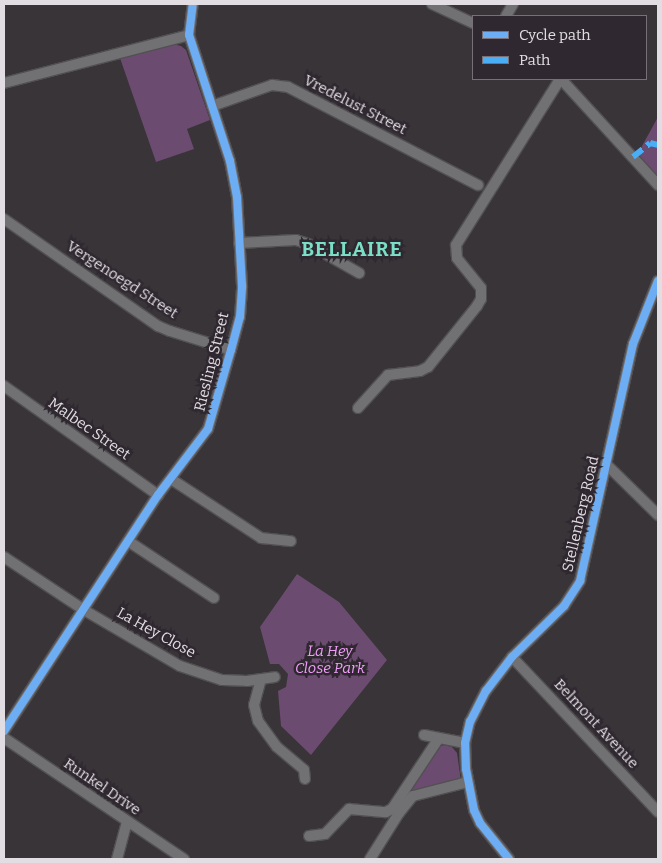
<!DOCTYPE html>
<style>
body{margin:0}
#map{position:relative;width:662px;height:863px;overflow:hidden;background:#383438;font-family:Bitter,serif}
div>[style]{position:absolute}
.green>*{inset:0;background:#6b4b6f}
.roads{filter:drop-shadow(1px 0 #525052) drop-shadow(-1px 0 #525052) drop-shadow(0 1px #525052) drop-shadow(0 -1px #525052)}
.minor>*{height:10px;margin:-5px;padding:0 5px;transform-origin:5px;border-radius:5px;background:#717072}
.quiet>*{height:6px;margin-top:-3px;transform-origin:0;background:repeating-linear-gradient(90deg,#49aef6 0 12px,transparent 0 18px)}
.cycleway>*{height:8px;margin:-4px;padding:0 4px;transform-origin:4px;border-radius:4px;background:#6dadf4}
span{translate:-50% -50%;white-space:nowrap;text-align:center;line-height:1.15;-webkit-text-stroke:5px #2f2830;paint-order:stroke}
.street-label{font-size:15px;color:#e2dde2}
.park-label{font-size:15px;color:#ef9ef8;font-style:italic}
.district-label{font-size:20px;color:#7bdec6;font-weight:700;letter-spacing:1px}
.frame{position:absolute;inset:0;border:5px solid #e2dde2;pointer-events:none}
.legend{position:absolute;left:472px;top:15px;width:175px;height:65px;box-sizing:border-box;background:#2f2830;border:1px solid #777077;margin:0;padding:6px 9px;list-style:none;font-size:15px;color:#e2dde2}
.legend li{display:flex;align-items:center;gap:10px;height:25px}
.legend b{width:25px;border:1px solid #777077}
</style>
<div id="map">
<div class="green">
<i style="clip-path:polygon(173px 44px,181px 46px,186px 50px,210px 120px,187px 129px,194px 149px,156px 162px,120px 58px)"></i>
<i style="clip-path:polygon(658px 117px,658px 178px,637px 155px)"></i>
<i style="clip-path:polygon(297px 574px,339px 602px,387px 660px,311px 755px,281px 726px,278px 691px,286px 687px,288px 674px,279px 664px,270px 664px,260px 627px)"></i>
<i style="clip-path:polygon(444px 745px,452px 747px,457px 753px,461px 781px,415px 792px,408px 790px,438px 747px)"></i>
</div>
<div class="roads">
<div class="minor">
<i style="left:432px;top:4px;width:45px;rotate:24.9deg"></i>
<i style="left:506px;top:16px;width:14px;rotate:-60deg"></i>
<i style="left:561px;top:79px;width:144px;rotate:47.5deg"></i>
<i style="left:4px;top:83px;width:191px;rotate:-14.5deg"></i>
<i style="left:212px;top:106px;width:64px;rotate:-19.3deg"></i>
<i style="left:272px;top:85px;width:16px;rotate:7deg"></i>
<i style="left:288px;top:87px;width:214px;rotate:27.3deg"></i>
<i style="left:4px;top:219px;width:188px;rotate:34.8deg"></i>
<i style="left:158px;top:326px;width:13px;rotate:23deg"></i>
<i style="left:170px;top:331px;width:64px;rotate:17.3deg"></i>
<i style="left:239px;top:243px;width:57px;rotate:-3deg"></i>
<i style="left:296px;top:240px;width:13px;rotate:18deg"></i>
<i style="left:308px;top:244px;width:59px;rotate:29.6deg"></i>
<i style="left:4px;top:386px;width:189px;rotate:35.3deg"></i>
<i style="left:358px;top:408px;width:45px;rotate:-47.7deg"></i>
<i style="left:388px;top:375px;width:32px;rotate:-7deg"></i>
<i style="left:420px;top:371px;width:9px;rotate:-27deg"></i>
<i style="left:428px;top:367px;width:78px;rotate:-51.2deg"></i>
<i style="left:477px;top:306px;width:8px;rotate:-60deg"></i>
<i style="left:481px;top:299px;width:11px;rotate:-90deg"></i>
<i style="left:481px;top:288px;width:38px;rotate:-129deg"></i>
<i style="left:457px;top:258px;width:13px;rotate:-94deg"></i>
<i style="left:456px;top:245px;width:196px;rotate:-57.9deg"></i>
<i style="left:606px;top:464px;width:73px;rotate:44.4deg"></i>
<i style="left:171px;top:479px;width:108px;rotate:33.2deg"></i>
<i style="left:261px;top:538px;width:30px;rotate:6deg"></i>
<i style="left:128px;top:541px;width:103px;rotate:33.5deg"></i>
<i style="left:4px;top:557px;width:96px;rotate:33.5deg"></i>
<i style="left:84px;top:610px;width:111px;rotate:30.3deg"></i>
<i style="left:180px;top:666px;width:44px;rotate:18.4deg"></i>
<i style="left:222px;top:680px;width:25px;rotate:2deg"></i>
<i style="left:247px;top:681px;width:28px;rotate:-8deg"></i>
<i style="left:512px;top:657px;width:213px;rotate:46.7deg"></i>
<i style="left:261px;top:679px;width:27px;rotate:105deg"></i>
<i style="left:254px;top:705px;width:16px;rotate:76deg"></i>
<i style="left:258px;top:721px;width:32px;rotate:54deg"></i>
<i style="left:277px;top:747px;width:35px;rotate:40deg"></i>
<i style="left:304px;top:770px;width:9px;rotate:84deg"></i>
<i style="left:4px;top:731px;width:282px;rotate:-56.9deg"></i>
<i style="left:158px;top:495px;width:83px;rotate:-52.9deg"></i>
<i style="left:208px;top:429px;width:82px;rotate:-73.8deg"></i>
<i style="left:231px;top:350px;width:34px;rotate:-75deg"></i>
<i style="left:240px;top:317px;width:31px;rotate:-86deg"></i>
<i style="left:242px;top:286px;width:89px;rotate:-93.2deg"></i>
<i style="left:237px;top:197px;width:37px;rotate:-101deg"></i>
<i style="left:230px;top:161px;width:133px;rotate:-108deg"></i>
<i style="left:189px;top:35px;width:31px;rotate:-83deg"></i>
<i style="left:424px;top:735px;width:42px;rotate:11deg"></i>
<i style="left:4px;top:738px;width:217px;rotate:33.9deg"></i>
<i style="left:309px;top:836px;width:16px;rotate:-7deg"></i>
<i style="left:325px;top:834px;width:35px;rotate:-46deg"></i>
<i style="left:349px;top:809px;width:37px;rotate:5deg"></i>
<i style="left:386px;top:812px;width:7px;rotate:-27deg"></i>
<i style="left:392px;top:809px;width:85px;rotate:-56.5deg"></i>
<i style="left:117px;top:859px;width:38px;rotate:-75deg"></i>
<i style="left:370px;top:859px;width:54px;rotate:-57.8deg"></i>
<i style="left:399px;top:813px;width:22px;rotate:-51deg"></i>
<i style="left:413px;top:796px;width:57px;rotate:-14.3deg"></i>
<i style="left:509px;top:859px;width:46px;rotate:-128.9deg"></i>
<i style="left:480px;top:823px;width:14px;rotate:-115deg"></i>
<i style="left:474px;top:810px;width:42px;rotate:-101deg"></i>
<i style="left:466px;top:769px;width:26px;rotate:-92deg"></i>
<i style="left:465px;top:743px;width:22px;rotate:-77deg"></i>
<i style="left:470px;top:722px;width:35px;rotate:-63deg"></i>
<i style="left:486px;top:691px;width:43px;rotate:-52.6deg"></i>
<i style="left:512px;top:657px;width:73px;rotate:-44.4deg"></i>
<i style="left:564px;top:606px;width:30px;rotate:-57deg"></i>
<i style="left:580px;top:581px;width:243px;rotate:-77.4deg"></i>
<i style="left:633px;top:344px;width:68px;rotate:-68.4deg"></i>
</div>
</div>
<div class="quiet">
<i style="left:633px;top:157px;width:22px;rotate:-39deg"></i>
<i style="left:650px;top:143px;width:8px;rotate:14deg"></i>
</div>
<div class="cycleway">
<i style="left:4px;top:731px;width:282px;rotate:-56.9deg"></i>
<i style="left:158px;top:495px;width:83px;rotate:-52.9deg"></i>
<i style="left:208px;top:429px;width:82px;rotate:-73.8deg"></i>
<i style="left:231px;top:350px;width:34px;rotate:-75deg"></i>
<i style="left:240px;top:317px;width:31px;rotate:-86deg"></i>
<i style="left:242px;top:286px;width:89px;rotate:-93.2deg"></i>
<i style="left:237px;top:197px;width:37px;rotate:-101deg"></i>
<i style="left:230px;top:161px;width:133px;rotate:-108deg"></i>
<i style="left:189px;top:35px;width:31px;rotate:-83deg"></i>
<i style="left:509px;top:859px;width:46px;rotate:-128.9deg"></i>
<i style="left:480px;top:823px;width:14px;rotate:-115deg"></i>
<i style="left:474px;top:810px;width:42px;rotate:-101deg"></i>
<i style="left:466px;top:769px;width:26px;rotate:-92deg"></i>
<i style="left:465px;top:743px;width:22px;rotate:-77deg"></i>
<i style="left:470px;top:722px;width:35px;rotate:-63deg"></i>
<i style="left:486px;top:691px;width:43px;rotate:-52.6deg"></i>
<i style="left:512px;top:657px;width:73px;rotate:-44.4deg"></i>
<i style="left:564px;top:606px;width:30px;rotate:-57deg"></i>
<i style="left:580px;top:581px;width:243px;rotate:-77.4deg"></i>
<i style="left:633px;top:344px;width:68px;rotate:-68.4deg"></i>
</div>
<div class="street-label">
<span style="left:355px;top:105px;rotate:27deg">Vredelust Street</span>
<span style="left:122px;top:280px;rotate:33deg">Vergenoegd Street</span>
<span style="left:212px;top:362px;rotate:-76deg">Riesling Street</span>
<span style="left:89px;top:429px;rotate:35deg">Malbec Street</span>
<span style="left:581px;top:514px;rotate:-77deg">Stellenberg Road</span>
<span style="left:156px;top:633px;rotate:29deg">La Hey Close</span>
<span style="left:596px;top:724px;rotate:47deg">Belmont Avenue</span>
<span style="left:102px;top:787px;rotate:34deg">Runkel Drive</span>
</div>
<div class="park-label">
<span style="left:330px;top:660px">La Hey<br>Close Park</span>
</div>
<div class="district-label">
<span style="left:352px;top:249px">BELLAIRE</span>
</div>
<div class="frame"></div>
<ul class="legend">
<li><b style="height:6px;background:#6dadf4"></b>Cycle path</li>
<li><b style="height:6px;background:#49aef6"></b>Path</li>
</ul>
</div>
